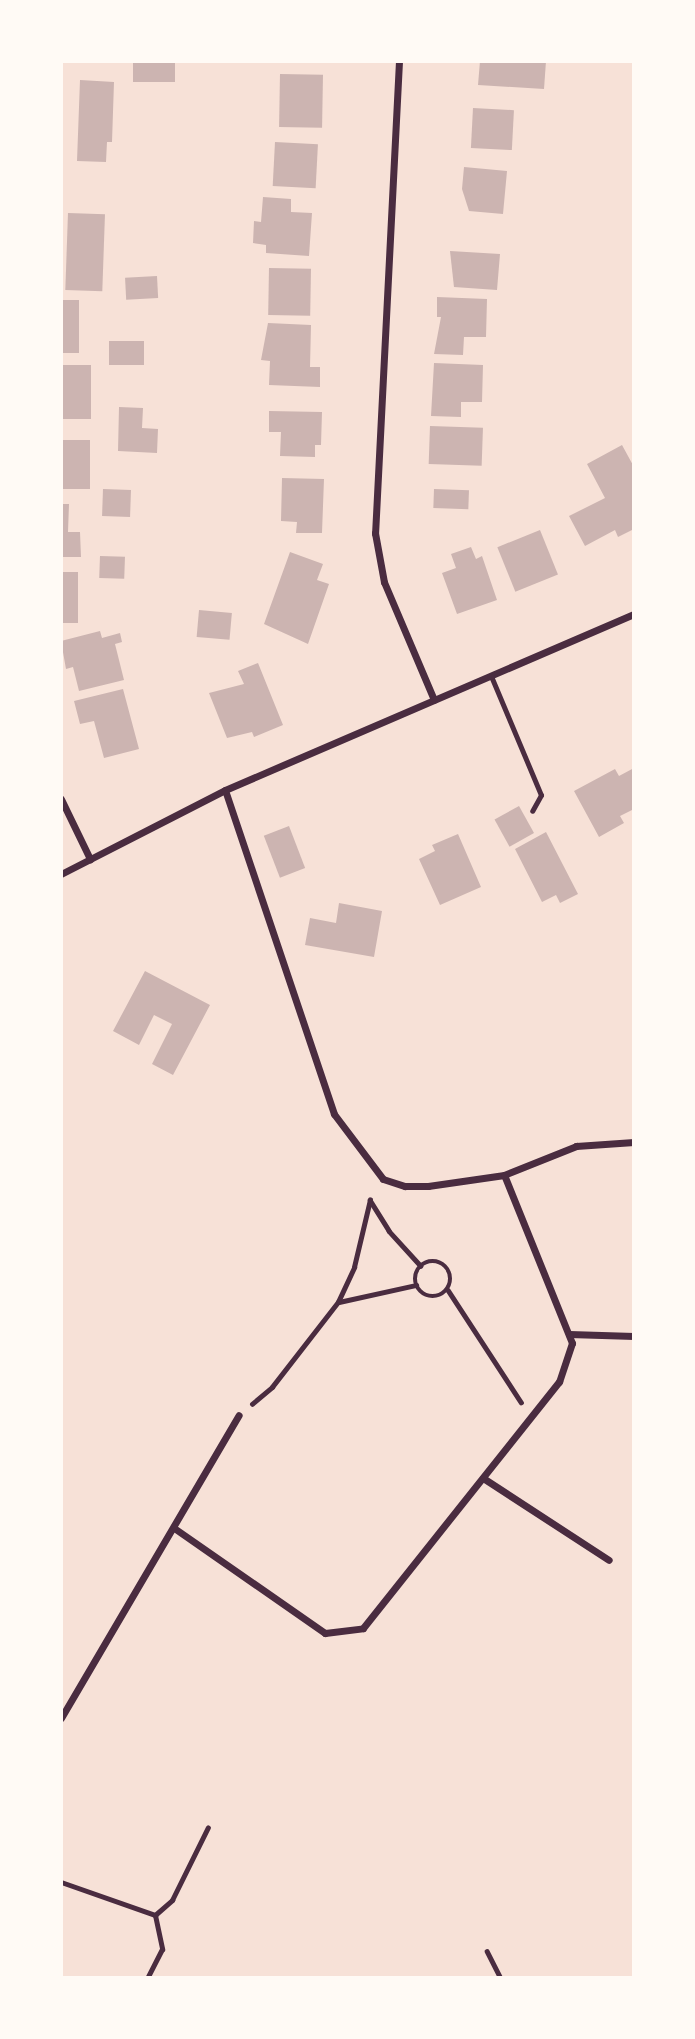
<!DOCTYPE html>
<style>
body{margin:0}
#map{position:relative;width:695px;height:2039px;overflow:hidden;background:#f7e1d7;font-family:"DM Sans",sans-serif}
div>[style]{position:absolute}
.building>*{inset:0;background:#ccb4b1;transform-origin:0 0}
.path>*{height:4.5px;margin:-2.25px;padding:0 2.25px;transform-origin:2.25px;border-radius:2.25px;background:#4a2c40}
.path>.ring{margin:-2.25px;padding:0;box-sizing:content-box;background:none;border:4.5px solid #4a2c40;border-radius:50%}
.service>*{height:5px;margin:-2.5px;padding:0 2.5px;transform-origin:2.5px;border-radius:2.5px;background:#4a2c40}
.minor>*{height:7px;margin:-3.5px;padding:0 3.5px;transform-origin:3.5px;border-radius:3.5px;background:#4a2c40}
span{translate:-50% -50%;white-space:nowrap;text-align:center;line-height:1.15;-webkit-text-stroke:7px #fffaf5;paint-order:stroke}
.frame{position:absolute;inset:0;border:63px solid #fffaf5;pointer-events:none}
</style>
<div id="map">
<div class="building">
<i style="left:133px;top:61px;width:42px;height:21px"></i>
<i style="clip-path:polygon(480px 61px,546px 61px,544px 89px,478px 85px)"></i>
<i style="left:280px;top:74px;width:43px;height:53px;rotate:1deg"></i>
<i style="clip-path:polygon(80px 80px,114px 82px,112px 142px,107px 142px,106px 162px,77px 161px)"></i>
<i style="left:473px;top:108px;width:41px;height:40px;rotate:3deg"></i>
<i style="left:275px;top:142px;width:43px;height:44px;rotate:3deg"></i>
<i style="clip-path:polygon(464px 167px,507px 171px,503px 214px,469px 211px,462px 189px)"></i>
<i style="clip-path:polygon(263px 197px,291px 199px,291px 212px,312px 213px,309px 256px,266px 253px,266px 245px,253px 243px,254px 221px,261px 222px)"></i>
<i style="left:68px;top:213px;width:37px;height:77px;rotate:2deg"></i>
<i style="clip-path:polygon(450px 251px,500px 254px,497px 290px,454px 287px)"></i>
<i style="left:269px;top:268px;width:42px;height:47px;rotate:1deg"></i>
<i style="left:157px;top:276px;width:22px;height:32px;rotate:87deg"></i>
<i style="clip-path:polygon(437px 297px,487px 299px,486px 337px,464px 337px,463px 355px,434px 354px,441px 317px,437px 317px)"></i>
<i style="left:61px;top:300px;width:18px;height:53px"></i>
<i style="clip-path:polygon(268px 323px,311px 325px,310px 367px,320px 367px,320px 387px,269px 385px,270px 361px,261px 360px)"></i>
<i style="left:109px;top:341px;width:35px;height:24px"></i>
<i style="clip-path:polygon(434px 363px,483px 365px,482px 402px,461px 402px,461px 417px,431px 416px)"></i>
<i style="left:61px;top:365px;width:30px;height:54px"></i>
<i style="clip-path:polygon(119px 407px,143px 408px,142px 428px,158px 429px,157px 453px,118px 451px)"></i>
<i style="clip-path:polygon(269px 411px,322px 412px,321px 445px,315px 445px,315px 457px,280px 456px,281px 432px,269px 432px)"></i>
<i style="left:430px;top:426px;width:53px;height:38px;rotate:2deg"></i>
<i style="left:61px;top:440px;width:29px;height:49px"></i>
<i style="clip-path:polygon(622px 445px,634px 467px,634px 529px,618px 537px,615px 530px,585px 546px,569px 516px,605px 498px,587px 464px)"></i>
<i style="clip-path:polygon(282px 478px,324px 479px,322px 533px,296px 533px,297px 522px,281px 521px)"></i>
<i style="left:103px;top:489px;width:28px;height:27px;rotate:2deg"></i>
<i style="left:434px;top:489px;width:35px;height:19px;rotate:2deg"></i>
<i style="clip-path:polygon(61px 504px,69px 504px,68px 532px,80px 532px,81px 557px,61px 557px)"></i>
<i style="left:540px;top:530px;width:48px;height:46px;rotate:68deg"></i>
<i style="clip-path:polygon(471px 547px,476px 559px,482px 556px,497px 600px,457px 614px,442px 573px,456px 568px,451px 554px)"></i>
<i style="clip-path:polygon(290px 552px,323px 564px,317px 580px,329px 584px,308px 644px,264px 624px)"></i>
<i style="left:100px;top:556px;width:25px;height:22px;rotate:2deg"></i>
<i style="left:61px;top:572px;width:17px;height:51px"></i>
<i style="left:199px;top:610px;width:33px;height:27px;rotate:5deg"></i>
<i style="clip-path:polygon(100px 631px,102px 638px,120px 633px,122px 642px,115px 644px,124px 680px,79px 691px,73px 667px,66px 669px,61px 641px)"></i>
<i style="clip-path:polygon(258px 663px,283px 725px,254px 737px,252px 732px,227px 738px,209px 693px,244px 684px,238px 671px)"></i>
<i style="clip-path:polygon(123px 689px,139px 749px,104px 758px,94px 721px,80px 724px,74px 701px)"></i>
<i style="clip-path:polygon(634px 768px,634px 809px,620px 816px,624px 823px,599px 837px,574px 791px,615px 769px,619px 776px)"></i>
<i style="left:519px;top:806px;width:31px;height:28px;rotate:61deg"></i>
<i style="left:289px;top:826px;width:45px;height:27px;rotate:69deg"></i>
<i style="clip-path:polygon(546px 832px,578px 894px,560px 903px,556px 895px,542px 902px,515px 849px)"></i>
<i style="clip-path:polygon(458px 834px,481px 887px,440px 905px,419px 859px,435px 851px,432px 845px)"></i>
<i style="clip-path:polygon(339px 903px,382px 911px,374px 957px,305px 945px,310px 918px,336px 923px)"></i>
<i style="clip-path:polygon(145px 971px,210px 1005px,173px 1075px,152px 1064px,172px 1024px,154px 1015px,139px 1045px,113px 1031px)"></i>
</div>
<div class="path">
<i style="left:370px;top:1200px;width:36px;rotate:58deg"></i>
<i style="left:389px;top:1231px;width:47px;rotate:47.6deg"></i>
<i class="ring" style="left:415px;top:1261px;width:31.5px;height:31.5px"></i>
<i style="left:448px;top:1290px;width:134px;rotate:56.9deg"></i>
<i style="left:339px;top:1302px;width:79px;rotate:-12.4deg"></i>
<i style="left:252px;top:1404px;width:26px;rotate:-40deg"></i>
<i style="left:272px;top:1387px;width:108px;rotate:-52.2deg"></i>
<i style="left:338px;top:1302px;width:38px;rotate:-65deg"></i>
<i style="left:354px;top:1267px;width:69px;rotate:-76.6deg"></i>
<i style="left:487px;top:1951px;width:30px;rotate:63deg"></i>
</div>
<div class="service">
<i style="left:491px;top:676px;width:129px;rotate:67.2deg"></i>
<i style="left:541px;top:795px;width:18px;rotate:119deg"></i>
<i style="left:61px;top:1882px;width:100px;rotate:19.3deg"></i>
<i style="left:155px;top:1915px;width:35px;rotate:78deg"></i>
<i style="left:162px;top:1949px;width:33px;rotate:117deg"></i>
<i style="left:155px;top:1915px;width:23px;rotate:-41deg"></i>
<i style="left:172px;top:1900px;width:81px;rotate:-63.7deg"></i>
</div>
<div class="minor">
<i style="left:399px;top:61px;width:473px;rotate:92.9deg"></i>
<i style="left:375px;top:533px;width:50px;rotate:79.6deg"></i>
<i style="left:384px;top:582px;width:128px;rotate:67deg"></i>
<i style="left:225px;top:790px;width:342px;rotate:71.4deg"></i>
<i style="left:334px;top:1114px;width:81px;rotate:53deg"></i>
<i style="left:383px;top:1179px;width:23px;rotate:18deg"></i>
<i style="left:405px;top:1186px;width:23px"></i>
<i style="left:428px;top:1186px;width:77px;rotate:-8.2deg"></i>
<i style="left:504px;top:1175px;width:78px;rotate:-21.9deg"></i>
<i style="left:576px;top:1146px;width:58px;rotate:-3.9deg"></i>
<i style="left:61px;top:799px;width:67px;rotate:64.2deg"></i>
<i style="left:61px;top:874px;width:184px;rotate:-27.1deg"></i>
<i style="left:225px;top:790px;width:445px;rotate:-23.3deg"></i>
<i style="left:569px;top:1334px;width:65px;rotate:1.8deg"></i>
<i style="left:483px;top:1478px;width:150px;rotate:33.1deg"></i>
<i style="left:174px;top:1528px;width:184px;rotate:34.8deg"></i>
<i style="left:325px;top:1633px;width:38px;rotate:-7deg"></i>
<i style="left:363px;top:1628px;width:315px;rotate:-51.5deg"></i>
<i style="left:559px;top:1382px;width:41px;rotate:-71.6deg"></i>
<i style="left:572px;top:1343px;width:181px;rotate:-112deg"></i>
<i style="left:61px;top:1718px;width:351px;rotate:-59.6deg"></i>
</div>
<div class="frame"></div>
</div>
